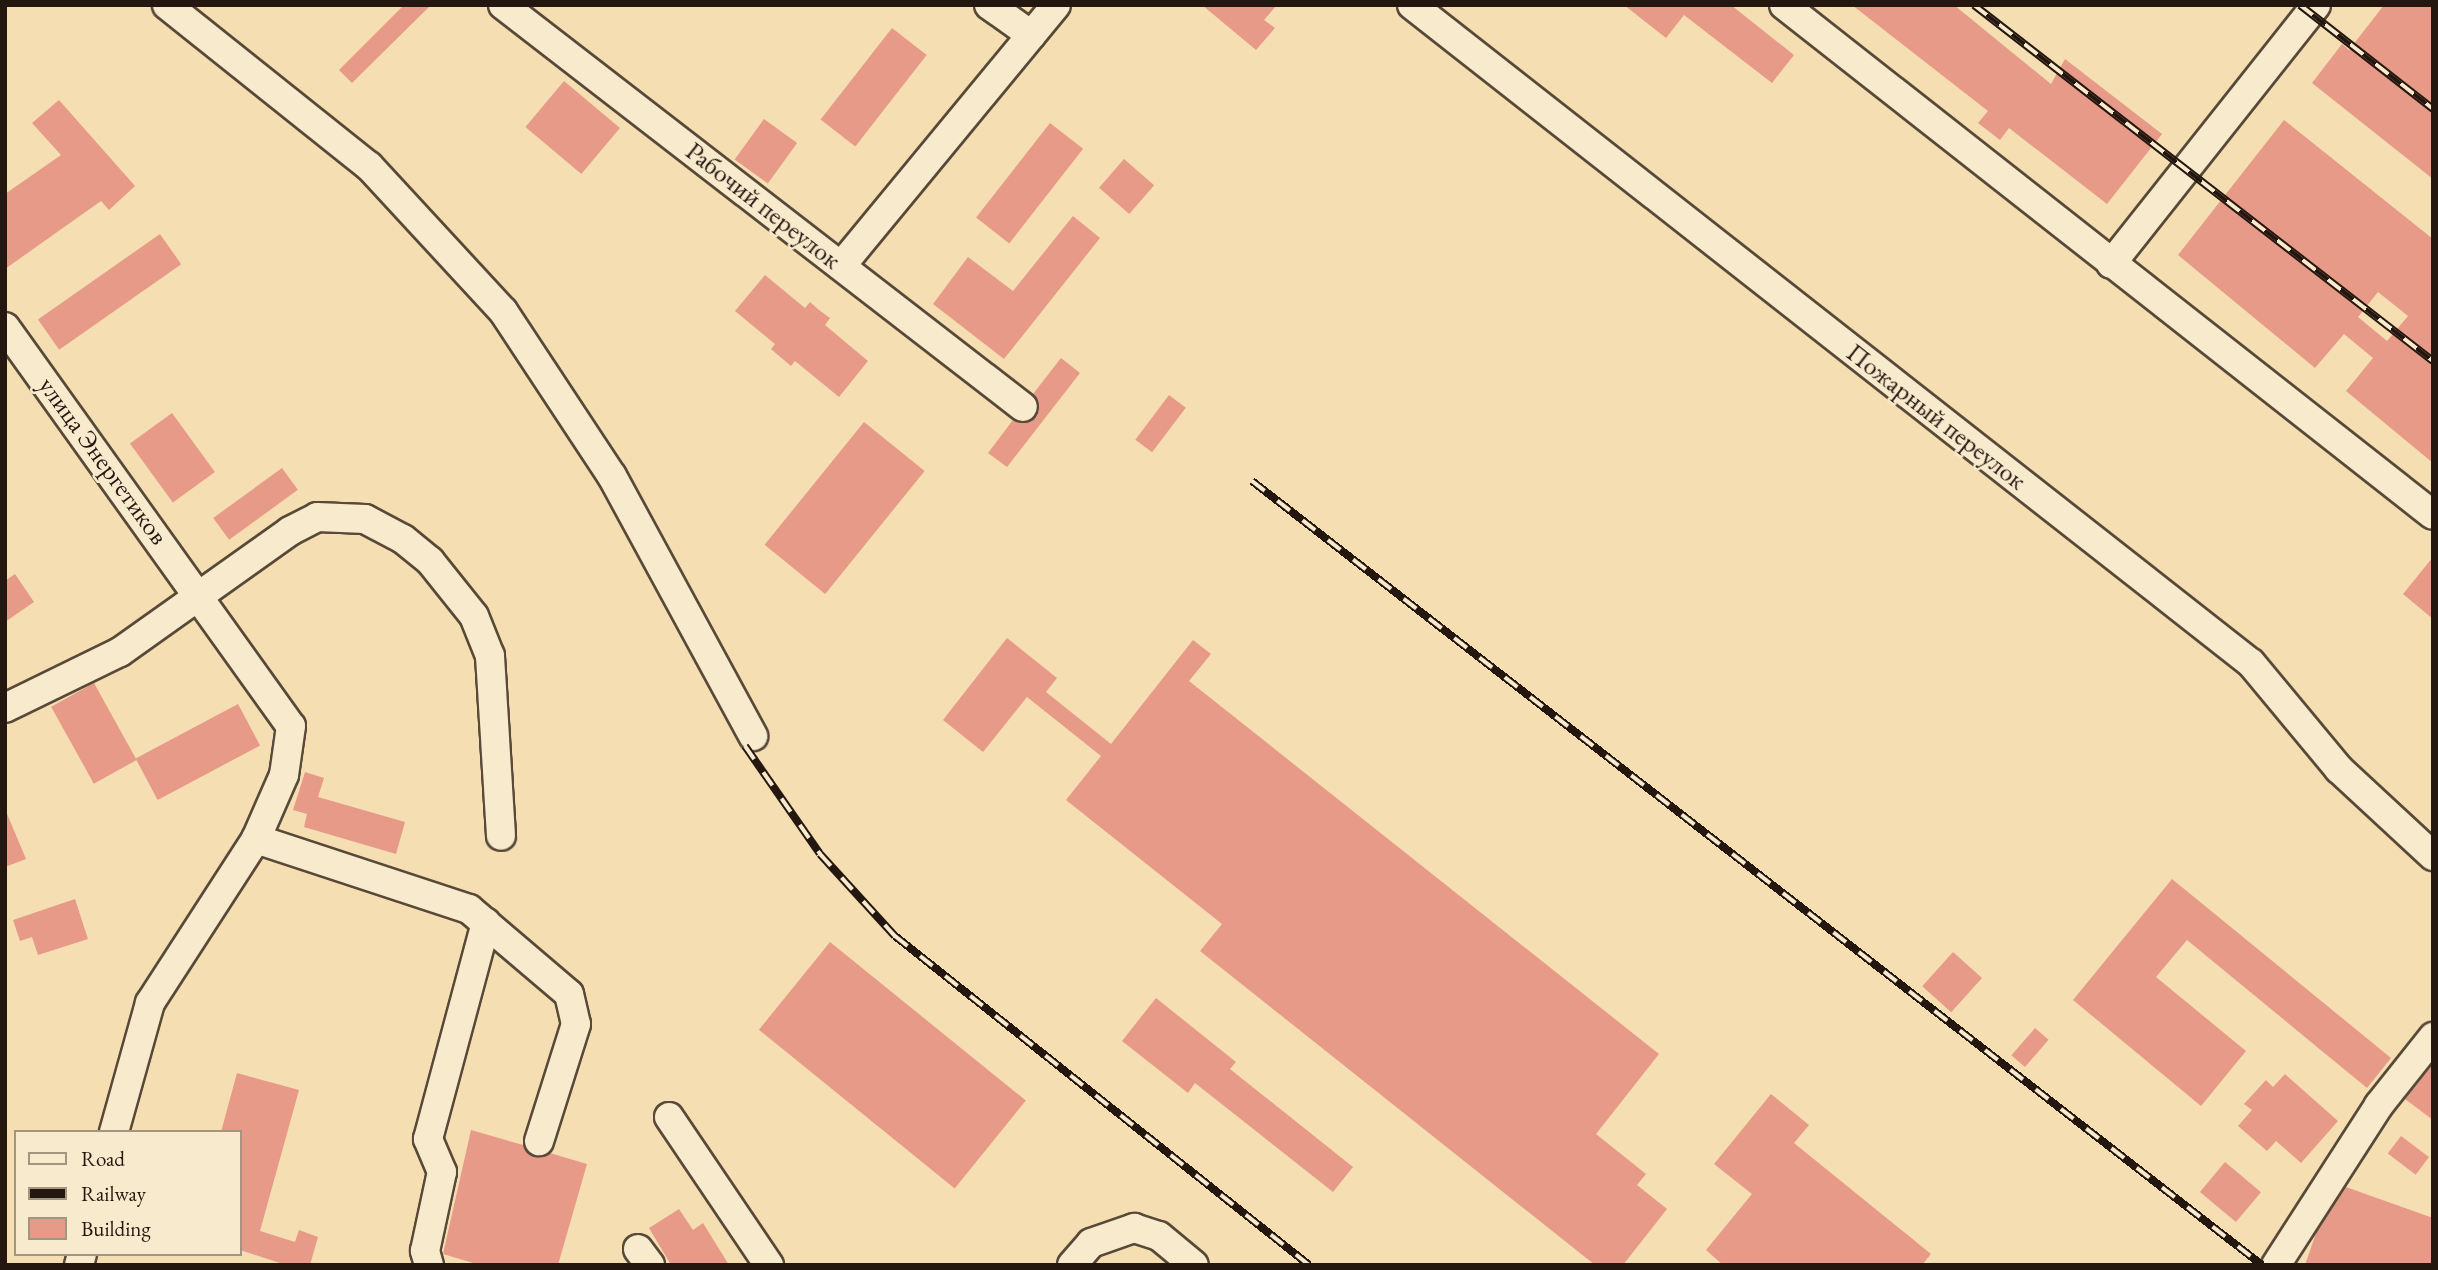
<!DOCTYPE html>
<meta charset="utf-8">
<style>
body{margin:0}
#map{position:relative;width:2438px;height:1270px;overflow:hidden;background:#f5deb2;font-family:"EB Garamond",serif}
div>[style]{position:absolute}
.building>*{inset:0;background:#e79a88;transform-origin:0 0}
.roads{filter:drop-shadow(2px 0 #584938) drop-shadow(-2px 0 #584938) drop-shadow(0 2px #584938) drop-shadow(0 -2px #584938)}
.minor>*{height:28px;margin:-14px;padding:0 14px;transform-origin:14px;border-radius:14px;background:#f8eacd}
.rail>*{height:8px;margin-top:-4px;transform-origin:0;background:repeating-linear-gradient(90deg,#f8eacd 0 16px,#231710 0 32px);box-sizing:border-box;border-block:2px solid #231710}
span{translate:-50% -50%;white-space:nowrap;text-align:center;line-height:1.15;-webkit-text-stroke:5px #f8eacd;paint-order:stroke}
.street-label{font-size:26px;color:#231710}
.frame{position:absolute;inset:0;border:7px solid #231710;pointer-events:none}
.legend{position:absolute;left:14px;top:1130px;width:228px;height:126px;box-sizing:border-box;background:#f8eacd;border:2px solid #a39681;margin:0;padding:9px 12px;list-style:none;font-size:21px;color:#231710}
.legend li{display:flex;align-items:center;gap:14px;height:35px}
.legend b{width:35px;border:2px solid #a39681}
</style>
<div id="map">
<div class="building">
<i style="clip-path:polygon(404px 5px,431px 5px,352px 83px,339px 70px)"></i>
<i style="clip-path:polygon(1202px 5px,1277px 5px,1264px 20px,1275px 28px,1256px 50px)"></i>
<i style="clip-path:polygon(1624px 5px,1731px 5px,1794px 55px,1772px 83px,1684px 15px,1666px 38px)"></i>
<i style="clip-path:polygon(1852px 5px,1954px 5px,2051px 84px,2065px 59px,2162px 134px,2107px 204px,2009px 128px,2000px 140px,1978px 123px,1988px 111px)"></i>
<i style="clip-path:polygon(2384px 5px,2433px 5px,2433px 179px,2312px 83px,2342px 44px,2349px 50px)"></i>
<i style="left:892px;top:28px;width:44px;height:116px;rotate:38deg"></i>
<i style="left:564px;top:81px;width:73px;height:60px;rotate:40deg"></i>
<i style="clip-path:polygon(59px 100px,135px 186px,109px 210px,101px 201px,5px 269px,5px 194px,61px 155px,32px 123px)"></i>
<i style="left:764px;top:119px;width:41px;height:50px;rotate:36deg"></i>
<i style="clip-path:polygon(evenodd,2284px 120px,2433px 239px,2433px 463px,2346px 391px,2373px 358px,2344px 334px,2315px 368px,2178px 255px,2284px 120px,2378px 292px,2408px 316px,2387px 341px,2358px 317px,2378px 292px)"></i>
<i style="left:1050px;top:123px;width:42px;height:120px;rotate:38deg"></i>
<i style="left:1124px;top:159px;width:40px;height:38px;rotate:41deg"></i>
<i style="clip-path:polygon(1073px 216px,1100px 238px,1004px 359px,933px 304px,968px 257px,1013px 291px)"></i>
<i style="left:160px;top:234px;width:37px;height:149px;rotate:55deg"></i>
<i style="clip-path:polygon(765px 275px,805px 308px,810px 302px,819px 310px,830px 318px,825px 325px,868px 361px,839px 397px,795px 361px,791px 366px,771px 349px,775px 344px,735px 311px)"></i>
<i style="clip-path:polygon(1061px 358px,1080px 373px,1007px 467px,988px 453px,1013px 420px,1021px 423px,1036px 418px,1039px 409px,1033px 394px)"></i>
<i style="left:1169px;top:395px;width:21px;height:56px;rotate:37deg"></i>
<i style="left:172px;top:413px;width:73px;height:52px;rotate:54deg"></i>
<i style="left:864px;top:422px;width:78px;height:158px;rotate:39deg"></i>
<i style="left:282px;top:468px;width:27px;height:85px;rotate:54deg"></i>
<i style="clip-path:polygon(2433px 557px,2433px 619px,2403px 594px)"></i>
<i style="clip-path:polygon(15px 574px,34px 602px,5px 622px,5px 581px)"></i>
<i style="clip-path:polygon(1007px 638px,1057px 678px,1046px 692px,1111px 744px,1193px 640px,1211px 654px,1189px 681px,1659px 1054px,1596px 1134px,1646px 1174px,1637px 1185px,1667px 1209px,1623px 1265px,1595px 1265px,1200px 951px,1222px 924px,1066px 800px,1101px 756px,1027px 697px,983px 752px,943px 720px)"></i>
<i style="left:94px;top:683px;width:88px;height:49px;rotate:61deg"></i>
<i style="left:238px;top:704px;width:47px;height:116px;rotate:62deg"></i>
<i style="clip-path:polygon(305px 772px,324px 778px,318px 797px,405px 822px,396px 854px,304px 827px,307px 814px,293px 810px)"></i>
<i style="clip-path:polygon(5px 809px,26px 859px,5px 867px)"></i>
<i style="clip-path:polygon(2172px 879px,2391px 1058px,2367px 1088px,2187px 940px,2156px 977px,2246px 1051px,2201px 1106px,2073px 1000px)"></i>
<i style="clip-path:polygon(75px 899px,88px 939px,38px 955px,32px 937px,20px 941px,13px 920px)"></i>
<i style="left:830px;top:942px;width:252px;height:113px;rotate:39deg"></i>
<i style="left:1953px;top:952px;width:39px;height:46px;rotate:42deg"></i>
<i style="clip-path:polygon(1156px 998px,1236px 1062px,1230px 1069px,1353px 1167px,1333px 1192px,1195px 1083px,1188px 1093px,1122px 1041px)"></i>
<i style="left:2035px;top:1028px;width:18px;height:36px;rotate:41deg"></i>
<i style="clip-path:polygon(2433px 1064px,2433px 1120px,2405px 1099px)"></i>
<i style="clip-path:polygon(237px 1073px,299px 1090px,260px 1231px,295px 1242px,299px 1230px,318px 1237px,310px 1265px,286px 1265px,240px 1250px,240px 1132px,221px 1132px)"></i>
<i style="clip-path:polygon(2285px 1074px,2338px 1121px,2301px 1163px,2276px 1141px,2267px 1151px,2238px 1126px,2252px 1110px,2244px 1104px,2266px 1080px,2273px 1087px)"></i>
<i style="clip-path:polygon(1771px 1094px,1809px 1125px,1794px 1143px,1931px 1254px,1922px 1265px,1723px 1265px,1706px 1250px,1752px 1194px,1714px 1164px)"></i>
<i style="clip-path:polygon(471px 1130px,523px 1145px,535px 1157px,550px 1153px,587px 1164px,558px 1265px,480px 1265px,443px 1254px)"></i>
<i style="left:2401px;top:1136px;width:35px;height:22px;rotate:37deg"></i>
<i style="left:2225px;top:1162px;width:47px;height:39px;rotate:40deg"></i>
<i style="clip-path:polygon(2346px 1187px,2433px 1218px,2433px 1265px,2305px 1265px,2316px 1233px)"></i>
<i style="clip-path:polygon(679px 1209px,693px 1230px,703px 1223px,729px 1265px,671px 1265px,649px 1228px)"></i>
</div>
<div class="roads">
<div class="minor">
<i style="left:167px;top:5px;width:258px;rotate:38.6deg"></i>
<i style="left:369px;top:166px;width:197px;rotate:47.3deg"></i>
<i style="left:503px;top:311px;width:198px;rotate:56.6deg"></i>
<i style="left:612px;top:476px;width:296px;rotate:61.5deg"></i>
<i style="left:503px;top:5px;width:657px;rotate:37.71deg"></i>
<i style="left:989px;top:5px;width:52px;rotate:35.5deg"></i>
<i style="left:1412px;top:5px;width:1066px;rotate:38.11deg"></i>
<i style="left:2251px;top:663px;width:138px;rotate:50.3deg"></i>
<i style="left:2339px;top:769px;width:128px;rotate:42.8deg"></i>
<i style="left:1784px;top:5px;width:825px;rotate:38.16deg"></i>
<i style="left:2111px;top:264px;width:330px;rotate:-51.6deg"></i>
<i style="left:841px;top:266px;width:338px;rotate:-50.5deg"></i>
<i style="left:5px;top:327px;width:491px;rotate:54.4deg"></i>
<i style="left:291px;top:726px;width:49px;rotate:98.1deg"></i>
<i style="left:284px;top:775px;width:70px;rotate:113.6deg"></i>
<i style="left:256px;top:839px;width:195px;rotate:122.9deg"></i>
<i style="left:150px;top:1003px;width:134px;rotate:105.6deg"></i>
<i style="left:5px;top:708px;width:128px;rotate:-26deg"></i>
<i style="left:120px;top:652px;width:209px;rotate:-35.4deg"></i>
<i style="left:290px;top:531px;width:30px;rotate:-27deg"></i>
<i style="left:317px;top:517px;width:48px;rotate:2.4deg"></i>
<i style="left:365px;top:519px;width:43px;rotate:27.8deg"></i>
<i style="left:403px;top:539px;width:35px;rotate:39deg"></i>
<i style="left:430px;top:561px;width:70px;rotate:51.3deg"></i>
<i style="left:474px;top:616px;width:43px;rotate:68.2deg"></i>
<i style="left:490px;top:656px;width:180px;rotate:86.5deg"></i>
<i style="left:256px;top:839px;width:224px;rotate:18.2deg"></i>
<i style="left:469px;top:909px;width:131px;rotate:40.4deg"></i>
<i style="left:569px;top:994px;width:31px;rotate:77deg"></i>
<i style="left:576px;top:1024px;width:123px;rotate:107.5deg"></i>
<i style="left:669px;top:1117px;width:179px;rotate:56deg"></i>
<i style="left:638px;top:1249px;width:20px;rotate:53deg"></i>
<i style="left:79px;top:1265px;width:11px;rotate:-75deg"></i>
<i style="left:429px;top:1265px;width:15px;rotate:-106deg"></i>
<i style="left:425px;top:1251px;width:81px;rotate:-77.9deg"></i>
<i style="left:442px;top:1172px;width:36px;rotate:-113deg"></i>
<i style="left:428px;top:1139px;width:224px;rotate:-75deg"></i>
<i style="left:1072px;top:1265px;width:29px;rotate:-49deg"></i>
<i style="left:1091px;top:1243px;width:46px;rotate:-19.2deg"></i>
<i style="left:1134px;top:1228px;width:26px;rotate:18deg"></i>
<i style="left:1159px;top:1236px;width:45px;rotate:39.6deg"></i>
<i style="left:2276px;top:1265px;width:190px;rotate:-57.2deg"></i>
<i style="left:2379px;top:1105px;width:87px;rotate:-51.5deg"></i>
</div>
</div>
<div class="rail">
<i style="left:1974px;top:5px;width:581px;rotate:37.8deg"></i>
<i style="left:2300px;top:5px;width:169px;rotate:38deg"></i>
<i style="left:1252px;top:481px;width:1279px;rotate:37.82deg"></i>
<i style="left:745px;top:746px;width:131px;rotate:55.2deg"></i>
<i style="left:820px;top:854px;width:111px;rotate:47.6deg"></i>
<i style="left:895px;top:936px;width:529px;rotate:38.47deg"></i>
</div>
<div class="street-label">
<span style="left:763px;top:206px;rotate:38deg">Рабочий переулок</span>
<span style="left:1936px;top:417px;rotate:38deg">Пожарный переулок</span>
<span style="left:103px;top:461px;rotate:54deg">улица Энергетиков</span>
</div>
<div class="frame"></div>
<ul class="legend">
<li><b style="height:9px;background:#f8eacd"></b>Road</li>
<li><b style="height:9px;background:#231710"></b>Railway</li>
<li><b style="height:19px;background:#e79a88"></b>Building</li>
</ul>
</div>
